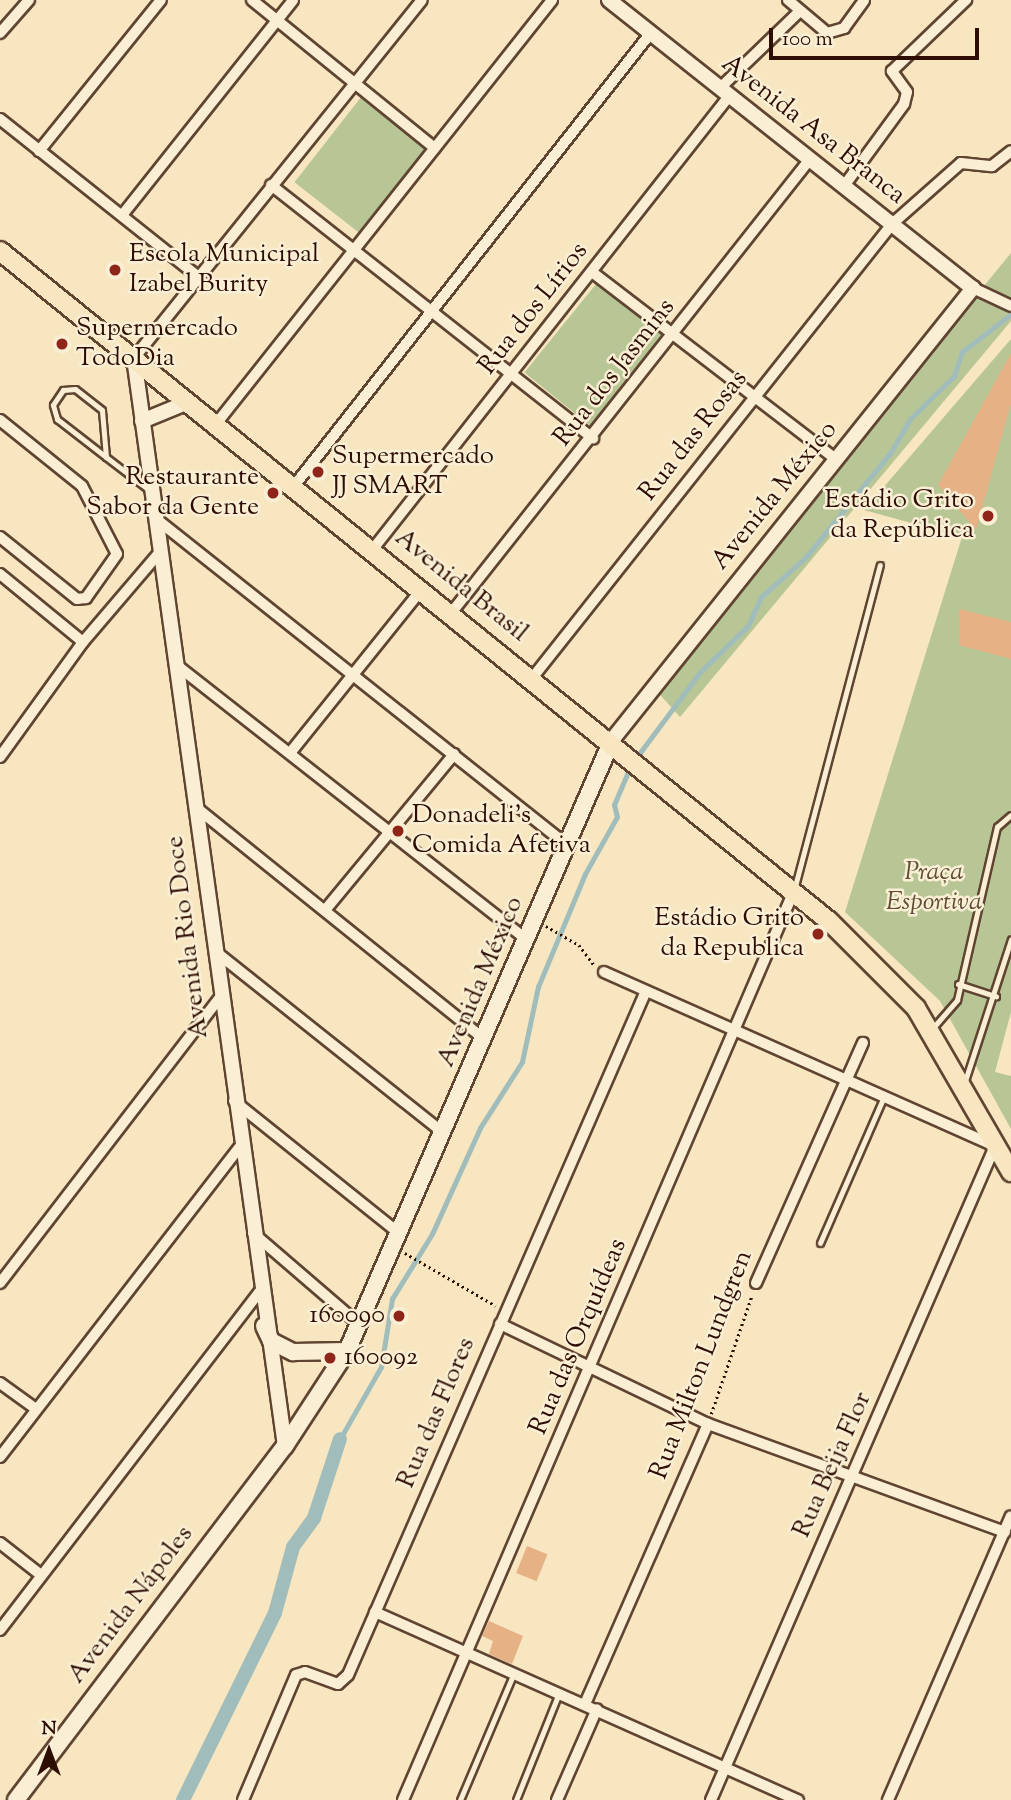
<!DOCTYPE html>
<meta charset="utf-8">
<style>
body{margin:0}
#map{position:relative;width:1011px;height:1800px;overflow:hidden;background:#f7e6bf;font-family:"Sorts Mill Goudy",serif}
div>[style]{position:absolute}
.green>*{inset:0;background:#b8c696;transform-origin:0 0}
.stream>*{height:4.5px;margin:-2.25px;padding:0 2.25px;transform-origin:2.25px;border-radius:2.25px;background:#a1bdbb}
.canal>*{height:14px;margin:-7px;padding:0 7px;transform-origin:7px;border-radius:7px;background:#a1bdbb}
.building>*{inset:0;background:#e6b185;transform-origin:0 0}
.path>*{height:2.5px;margin-top:-1.25px;transform-origin:0;background:repeating-linear-gradient(90deg,#2e0e03 0 2px,transparent 0 5.5px)}
.roads{filter:drop-shadow(2px 0 #604432) drop-shadow(-2px 0 #604432) drop-shadow(0 2px #604432) drop-shadow(0 -2px #604432)}
.service>*{height:5px;margin:-2.5px;padding:0 2.5px;transform-origin:2.5px;border-radius:2.5px;background:#faefd5}
.minor>*{height:10px;margin:-5px;padding:0 5px;transform-origin:5px;border-radius:5px;background:#faefd5}
.tertiary>*{height:14px;margin:-7px;padding:0 7px;transform-origin:7px;border-radius:7px;background:#faefd5}
.secondary>*{height:16px;margin:-8px;padding:0 8px;transform-origin:8px;border-radius:8px;background:#faefd5}
.primary>*{height:18px;margin:-9px;padding:0 9px;transform-origin:9px;border-radius:9px;background:#f7e6bf}
.dots>*{width:19px;height:19px;translate:-50% -50%;box-sizing:border-box;border:4px solid #faefd5;border-radius:50%}
span{translate:-50% -50%;white-space:nowrap;text-align:center;line-height:1.15;-webkit-text-stroke:5px #faefd5;paint-order:stroke}
.street-label{font-size:26px;color:#2e0e03}
.poi-label{font-size:26px;color:#2e0e03}
.left{translate:0 -50%;text-align:left}
.right{translate:-100% -50%;text-align:right}
.park-label{font-size:26px;color:#5e4e36;font-style:italic}
.north{position:absolute;left:14px;top:1716px;width:70px;height:70px;-webkit-text-stroke:5px #faefd5;paint-order:stroke;rotate:0deg;font-size:19px;font-weight:700;line-height:28px;text-align:center;color:#2e0e03}
.north::after{content:'';display:block;margin:auto;width:24px;height:32px;background:#2e0e03;clip-path:polygon(50% 0,100% 100%,50% 72%,0 100%)}
.scale{position:absolute;left:769px;top:28px;width:210px;height:32px;box-sizing:border-box;border:4px solid #2e0e03;border-top:0;padding-left:9px;font-size:21px;line-height:24px;white-space:nowrap;color:#2e0e03;-webkit-text-stroke:5px #faefd5;paint-order:stroke}
</style>
<div id="map">
<div class="green">
<i style="left:369px;top:87px;width:88px;height:121px;rotate:38deg"></i>
<i style="clip-path:polygon(1011px 253px,1011px 321px,680px 717px,654px 688px)"></i>
<i style="left:605px;top:273px;width:90px;height:128px;rotate:39deg"></i>
<i style="clip-path:polygon(1011px 339px,1011px 1012px,995px 1072px,1011px 1076px,1011px 1129px,940px 1001px,845px 912px,962px 537px,864px 510px)"></i>
</div>
<div class="stream">
<i style="left:636px;top:758px;width:107px;rotate:-53.3deg"></i>
<i style="left:700px;top:672px;width:66px;rotate:-43.8deg"></i>
<i style="left:748px;top:626px;width:32px;rotate:-66deg"></i>
<i style="left:761px;top:597px;width:60px;rotate:-41.6deg"></i>
<i style="left:806px;top:557px;width:135px;rotate:-51deg"></i>
<i style="left:891px;top:452px;width:38px;rotate:-60deg"></i>
<i style="left:910px;top:419px;width:62px;rotate:-44.3deg"></i>
<i style="left:954px;top:376px;width:25px;rotate:-72deg"></i>
<i style="left:962px;top:352px;width:62px;rotate:-37.8deg"></i>
<i style="left:340px;top:1439px;width:83px;rotate:-60.3deg"></i>
<i style="left:381px;top:1367px;width:69px;rotate:-80.8deg"></i>
<i style="left:392px;top:1299px;width:76px;rotate:-58.4deg"></i>
<i style="left:432px;top:1234px;width:116px;rotate:-65.6deg"></i>
<i style="left:480px;top:1128px;width:78px;rotate:-57.5deg"></i>
<i style="left:522px;top:1062px;width:77px;rotate:-78deg"></i>
<i style="left:538px;top:987px;width:122px;rotate:-67.4deg"></i>
<i style="left:585px;top:874px;width:65px;rotate:-60.7deg"></i>
<i style="left:617px;top:817px;width:12px;rotate:-104deg"></i>
<i style="left:614px;top:805px;width:43px;rotate:-67deg"></i>
</div>
<div class="canal">
<i style="left:183px;top:1800px;width:208px;rotate:-63.8deg"></i>
<i style="left:275px;top:1613px;width:68px;rotate:-74.7deg"></i>
<i style="left:293px;top:1547px;width:36px;rotate:-54deg"></i>
<i style="left:314px;top:1518px;width:83px;rotate:-71.8deg"></i>
</div>
<div class="building">
<i style="clip-path:polygon(1011px 353px,1011px 403px,976px 530px,938px 485px)"></i>
<i style="clip-path:polygon(959px 609px,1011px 622px,1011px 659px,959px 645px)"></i>
<i style="left:527px;top:1546px;width:22px;height:29px;rotate:22deg"></i>
<i style="clip-path:polygon(489px 1621px,523px 1636px,512px 1664px,489px 1654px,493px 1641px,482px 1636px)"></i>
</div>
<div class="path">
<i style="left:546px;top:926px;width:38px;rotate:30deg"></i>
<i style="left:579px;top:945px;width:25px;rotate:53deg"></i>
<i style="left:405px;top:1253px;width:105px;rotate:30.2deg"></i>
<i style="left:711px;top:1414px;width:126px;rotate:-71deg"></i>
</div>
<div class="roads">
<div class="service">
<i style="left:106px;top:457px;width:47px;rotate:-94.9deg"></i>
<i style="left:102px;top:410px;width:34px;rotate:-142deg"></i>
<i style="left:75px;top:389px;width:12px;rotate:175deg"></i>
<i style="left:63px;top:390px;width:18px;rotate:124deg"></i>
<i style="left:53px;top:405px;width:15px;rotate:74deg"></i>
<i style="left:57px;top:419px;width:62px;rotate:37.8deg"></i>
<i style="left:106px;top:457px;width:54px;rotate:37.5deg"></i>
<i style="left:794px;top:890px;width:336px;rotate:-75.2deg"></i>
<i style="left:958px;top:984px;width:40px;rotate:18deg"></i>
<i style="left:931px;top:1030px;width:40px;rotate:-49deg"></i>
<i style="left:957px;top:1000px;width:178px;rotate:-77deg"></i>
<i style="left:997px;top:827px;width:18px;rotate:-41deg"></i>
<i style="left:964px;top:1084px;width:152px;rotate:-72deg"></i>
<i style="left:820px;top:1243px;width:157px;rotate:-66.4deg"></i>
<i style="left:460px;top:1800px;width:136px;rotate:-67deg"></i>
<i style="left:516px;top:1800px;width:115px;rotate:-68.1deg"></i>
</div>
<div class="minor">
<i style="left:252px;top:0;width:235px;rotate:39deg"></i>
<i style="left:788px;top:0;width:51px;rotate:40.2deg"></i>
<i style="left:827px;top:33px;width:18px;rotate:-16deg"></i>
<i style="left:844px;top:28px;width:34px;rotate:-54deg"></i>
<i style="left:0;top:33px;width:44px;rotate:-48.7deg"></i>
<i style="left:720px;top:88px;width:110px;rotate:-43.9deg"></i>
<i style="left:0;top:119px;width:256px;rotate:38.5deg"></i>
<i style="left:39px;top:151px;width:194px;rotate:-51.1deg"></i>
<i style="left:271px;top:185px;width:410px;rotate:38.2deg"></i>
<i style="left:844px;top:186px;width:102px;rotate:-53.8deg"></i>
<i style="left:904px;top:104px;width:12px;rotate:-76deg"></i>
<i style="left:907px;top:92px;width:26px;rotate:-126deg"></i>
<i style="left:892px;top:71px;width:103px;rotate:-43.8deg"></i>
<i style="left:123px;top:214px;width:273px;rotate:-51.5deg"></i>
<i style="left:592px;top:272px;width:307px;rotate:37.5deg"></i>
<i style="left:973px;top:288px;width:42px;rotate:25.3deg"></i>
<i style="left:134px;top:358px;width:459px;rotate:-51.2deg"></i>
<i style="left:0;top:420px;width:105px;rotate:38.8deg"></i>
<i style="left:82px;top:486px;width:76px;rotate:62.8deg"></i>
<i style="left:117px;top:554px;width:54px;rotate:125.2deg"></i>
<i style="left:86px;top:598px;width:9px;rotate:174deg"></i>
<i style="left:77px;top:599px;width:99px;rotate:-141.2deg"></i>
<i style="left:216px;top:424px;width:541px;rotate:-51.6deg"></i>
<i style="left:294px;top:486px;width:575px;rotate:-51.78deg"></i>
<i style="left:155px;top:518px;width:526px;rotate:38.44deg"></i>
<i style="left:373px;top:549px;width:578px;rotate:-51.82deg"></i>
<i style="left:0;top:574px;width:107px;rotate:39.3deg"></i>
<i style="left:452px;top:612px;width:577px;rotate:-51.68deg"></i>
<i style="left:179px;top:667px;width:441px;rotate:38.1deg"></i>
<i style="left:533px;top:677px;width:578px;rotate:-51.6deg"></i>
<i style="left:892px;top:224px;width:92px;rotate:-41.5deg"></i>
<i style="left:961px;top:163px;width:31px;rotate:6deg"></i>
<i style="left:992px;top:166px;width:24px;rotate:-38deg"></i>
<i style="left:290px;top:753px;width:211px;rotate:-51.2deg"></i>
<i style="left:0;top:757px;width:142px;rotate:-54.2deg"></i>
<i style="left:83px;top:642px;width:117px;rotate:-49.5deg"></i>
<i style="left:198px;top:809px;width:366px;rotate:38.8deg"></i>
<i style="left:326px;top:909px;width:201px;rotate:-50.4deg"></i>
<i style="left:216px;top:952px;width:289px;rotate:38.5deg"></i>
<i style="left:604px;top:972px;width:428px;rotate:24deg"></i>
<i style="left:995px;top:1146px;width:713px;rotate:113.47deg"></i>
<i style="left:234px;top:1101px;width:211px;rotate:38.7deg"></i>
<i style="left:253px;top:1233px;width:141px;rotate:40.7deg"></i>
<i style="left:0;top:1283px;width:361px;rotate:-52.4deg"></i>
<i style="left:756px;top:1283px;width:263px;rotate:-66deg"></i>
<i style="left:500px;top:1324px;width:231px;rotate:25.7deg"></i>
<i style="left:708px;top:1424px;width:316px;rotate:20deg"></i>
<i style="left:0;top:1383px;width:44px;rotate:35.8deg"></i>
<i style="left:0;top:1457px;width:391px;rotate:-52.3deg"></i>
<i style="left:0;top:1543px;width:52px;rotate:38deg"></i>
<i style="left:375px;top:1612px;width:463px;rotate:24deg"></i>
<i style="left:0;top:1630px;width:426px;rotate:-52.5deg"></i>
<i style="left:585px;top:1704px;width:306px;rotate:-66.3deg"></i>
<i style="left:243px;top:1800px;width:136px;rotate:-67deg"></i>
<i style="left:296px;top:1675px;width:9px;rotate:-18deg"></i>
<i style="left:305px;top:1672px;width:35px;rotate:20deg"></i>
<i style="left:338px;top:1684px;width:13px;rotate:-42deg"></i>
<i style="left:348px;top:1675px;width:746px;rotate:-66.46deg"></i>
<i style="left:403px;top:1800px;width:990px;rotate:-66.73deg"></i>
<i style="left:557px;top:1800px;width:99px;rotate:-66.3deg"></i>
<i style="left:888px;top:1800px;width:309px;rotate:-66.6deg"></i>
</div>
<div class="tertiary">
<i style="left:609px;top:0;width:464px;rotate:38.4deg"></i>
<i style="left:973px;top:288px;width:578px;rotate:128.61deg"></i>
<i style="left:134px;top:358px;width:1098px;rotate:82.1deg"></i>
<i style="left:142px;top:421px;width:50px;rotate:-22.4deg"></i>
</div>
<div class="secondary">
<i style="left:264px;top:1326px;width:17px;rotate:65deg"></i>
<i style="left:271px;top:1341px;width:25px;rotate:27deg"></i>
<i style="left:293px;top:1352px;width:54px;rotate:-1.1deg"></i>
<i style="left:16px;top:1800px;width:445px;rotate:-52.8deg"></i>
<i style="left:285px;top:1446px;width:113px;rotate:-56.9deg"></i>
<i style="left:347px;top:1351px;width:666px;rotate:-66.55deg"></i>
</div>
<div class="primary">
<i style="left:0;top:251px;width:1066px;rotate:38.95deg"></i>
<i style="left:829px;top:921px;width:123px;rotate:45deg"></i>
<i style="left:916px;top:1008px;width:190px;rotate:59.9deg"></i>
</div>
</div>
<div class="dots">
<i style="left:115px;top:270px;background:#8f2418"></i>
<i style="left:62px;top:344px;background:#8f2418"></i>
<i style="left:318px;top:472px;background:#8f2418"></i>
<i style="left:273px;top:493px;background:#8f2418"></i>
<i style="left:988px;top:516px;background:#8f2418"></i>
<i style="left:398px;top:831px;background:#8f2418"></i>
<i style="left:818px;top:934px;background:#8f2418"></i>
<i style="left:399px;top:1316px;background:#8f2418"></i>
<i style="left:330px;top:1358px;background:#8f2418"></i>
</div>
<div class="street-label">
<span style="left:813px;top:130px;rotate:38deg">Avenida Asa Branca</span>
<span style="left:534px;top:309px;rotate:-52deg">Rua dos Lírios</span>
<span style="left:615px;top:373px;rotate:-52deg">Rua dos Jasmins</span>
<span style="left:694px;top:436px;rotate:-52deg">Rua das Rosas</span>
<span style="left:775px;top:496px;rotate:-51deg">Avenida México</span>
<span style="left:461px;top:586px;rotate:39deg">Avenida Brasil</span>
<span style="left:188px;top:937px;rotate:-97deg">Avenida Rio Doce</span>
<span style="left:481px;top:982px;rotate:-67deg">Avenida México</span>
<span style="left:579px;top:1337px;rotate:-67deg">Rua das Orquídeas</span>
<span style="left:702px;top:1365px;rotate:-69deg">Rua Milton Lundgren</span>
<span style="left:437px;top:1413px;rotate:-67deg">Rua das Flores</span>
<span style="left:833px;top:1465px;rotate:-66deg">Rua Beija Flor</span>
<span style="left:131px;top:1605px;rotate:-53deg">Avenida Nápoles</span>
</div>
<div class="poi-label">
<span class="left" style="left:129px;top:270px">Escola Municipal<br>Izabel Burity</span>
<span class="left" style="left:76px;top:344px">Supermercado<br>TodoDia</span>
<span class="left" style="left:332px;top:472px">Supermercado<br>JJ SMART</span>
<span class="right" style="left:259px;top:493px">Restaurante<br>Sabor da Gente</span>
<span class="right" style="left:974px;top:516px">Estádio Grito<br>da República</span>
<span class="left" style="left:412px;top:831px">Donadeli's<br>Comida Afetiva</span>
<span class="right" style="left:804px;top:934px">Estádio Grito<br>da Republica</span>
<span class="right" style="left:385px;top:1316px">160090</span>
<span class="left" style="left:344px;top:1358px">160092</span>
</div>
<div class="park-label">
<span style="left:934px;top:888px">Praça<br>Esportiva</span>
</div>
<div class="north">N</div>
<div class="scale">100 m</div>
</div>
